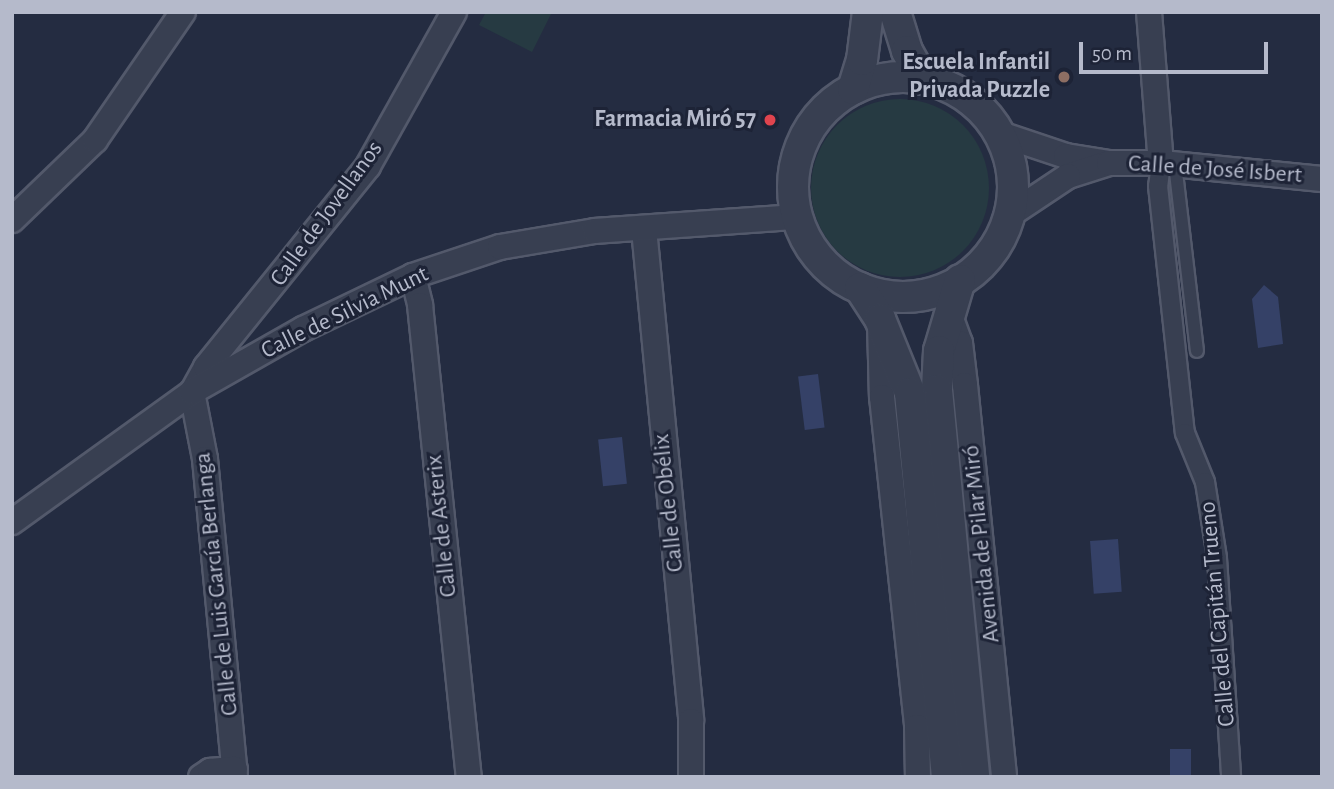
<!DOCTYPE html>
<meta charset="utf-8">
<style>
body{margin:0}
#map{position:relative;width:1334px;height:789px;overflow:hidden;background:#242c41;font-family:"Alegreya Sans",sans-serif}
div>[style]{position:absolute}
.green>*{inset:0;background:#263a42}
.round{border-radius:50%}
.water>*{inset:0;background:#354167;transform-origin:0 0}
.roads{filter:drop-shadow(2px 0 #53596b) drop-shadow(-2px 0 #53596b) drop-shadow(0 2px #53596b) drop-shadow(0 -2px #53596b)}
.service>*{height:12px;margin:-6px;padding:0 6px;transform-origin:6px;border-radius:6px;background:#383f51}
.pedestrian>*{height:18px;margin:-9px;padding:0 9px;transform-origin:9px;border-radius:9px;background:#383f51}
.minor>*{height:24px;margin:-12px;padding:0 12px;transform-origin:12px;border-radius:12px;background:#383f51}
.tertiary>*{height:30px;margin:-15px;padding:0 15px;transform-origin:15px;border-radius:15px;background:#383f51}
.tertiary>.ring{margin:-15px;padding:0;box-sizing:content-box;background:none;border:30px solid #383f51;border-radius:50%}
.dots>*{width:19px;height:19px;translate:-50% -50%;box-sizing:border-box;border:4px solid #1d2336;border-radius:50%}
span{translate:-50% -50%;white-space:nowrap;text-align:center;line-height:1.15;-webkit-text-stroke:6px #1d2336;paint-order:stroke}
.poi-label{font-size:24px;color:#b5bacb;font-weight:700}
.right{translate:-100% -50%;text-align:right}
.street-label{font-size:24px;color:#b5bacb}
.frame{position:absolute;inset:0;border:14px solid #b5bacb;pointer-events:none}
.scale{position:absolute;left:1079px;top:42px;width:189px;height:32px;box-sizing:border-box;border:4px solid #b5bacb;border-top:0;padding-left:9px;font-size:21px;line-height:24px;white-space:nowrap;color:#b5bacb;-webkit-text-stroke:5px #1d2336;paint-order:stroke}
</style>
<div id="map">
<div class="green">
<i style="clip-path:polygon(486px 12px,552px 12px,532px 52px,479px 25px)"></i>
<i class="round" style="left:811px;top:99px;width:178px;height:178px"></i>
</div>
<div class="water">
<i style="clip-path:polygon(1264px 285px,1278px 297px,1283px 344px,1258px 348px,1252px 299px)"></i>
<i style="left:818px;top:374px;width:54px;height:20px;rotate:83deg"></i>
<i style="left:622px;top:437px;width:47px;height:24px;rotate:84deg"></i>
<i style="left:1118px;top:539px;width:53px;height:28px;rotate:86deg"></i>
<i style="left:1170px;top:749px;width:21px;height:28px"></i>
</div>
<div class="roads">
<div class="service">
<i style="left:1175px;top:164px;width:188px;rotate:83.3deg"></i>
</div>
<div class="pedestrian">
<i style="left:1161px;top:163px;width:23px;rotate:97deg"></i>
<i style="left:1158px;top:186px;width:248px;rotate:83.8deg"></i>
<i style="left:1185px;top:433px;width:53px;rotate:67.8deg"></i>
<i style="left:1205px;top:482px;width:77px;rotate:81deg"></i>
<i style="left:1217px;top:558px;width:219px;rotate:86.3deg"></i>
</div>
<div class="minor">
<i style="left:1149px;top:12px;width:151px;rotate:85.5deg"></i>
<i style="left:1003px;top:135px;width:66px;rotate:18.4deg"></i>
<i style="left:1066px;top:156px;width:44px;rotate:9.2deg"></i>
<i style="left:1109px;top:163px;width:43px;rotate:162.4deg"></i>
<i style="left:1068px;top:176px;width:69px;rotate:146.3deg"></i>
<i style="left:1109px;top:163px;width:52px"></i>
<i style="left:1161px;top:163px;width:162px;rotate:5.7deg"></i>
<i style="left:12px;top:220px;width:115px;rotate:-43.9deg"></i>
<i style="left:95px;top:140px;width:155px;rotate:-55.5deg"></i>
<i style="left:644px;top:229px;width:494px;rotate:84.5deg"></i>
<i style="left:691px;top:721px;width:56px;rotate:90deg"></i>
<i style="left:413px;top:276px;width:30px;rotate:76deg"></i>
<i style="left:420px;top:305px;width:475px;rotate:84.1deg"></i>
<i style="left:949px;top:313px;width:32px;rotate:70deg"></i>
<i style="left:960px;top:343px;width:42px;rotate:83.2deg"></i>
<i style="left:965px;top:385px;width:394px;rotate:84.3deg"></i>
<i style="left:880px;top:323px;width:74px;rotate:88.5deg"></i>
<i style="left:882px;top:397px;width:332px;rotate:83.9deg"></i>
<i style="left:917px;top:727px;width:50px;rotate:88.9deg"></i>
<i style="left:194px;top:389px;width:25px;rotate:-61deg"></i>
<i style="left:206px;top:367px;width:258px;rotate:-51.1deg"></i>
<i style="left:368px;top:166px;width:176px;rotate:-60.8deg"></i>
<i style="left:192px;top:392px;width:68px;rotate:79deg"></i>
<i style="left:205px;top:459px;width:319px;rotate:84.6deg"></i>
<i style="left:12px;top:522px;width:222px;rotate:-35.8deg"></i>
<i style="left:192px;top:392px;width:128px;rotate:-29.6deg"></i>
<i style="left:303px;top:329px;width:122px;rotate:-25.7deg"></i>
<i style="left:413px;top:276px;width:92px;rotate:-18.4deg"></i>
<i style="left:500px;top:247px;width:96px;rotate:-9.6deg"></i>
<i style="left:595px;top:231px;width:201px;rotate:-4deg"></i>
<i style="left:201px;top:777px;width:11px;rotate:-34deg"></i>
<i style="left:210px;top:771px;width:25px;rotate:-5deg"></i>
</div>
<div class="tertiary">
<i style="left:895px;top:12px;width:41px;rotate:72.9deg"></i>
<i style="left:907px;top:51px;width:31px;rotate:61deg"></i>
<i class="ring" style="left:793px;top:77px;width:190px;height:190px"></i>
<i style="left:853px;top:89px;width:30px;rotate:-73deg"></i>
<i style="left:862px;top:60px;width:48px;rotate:-82.9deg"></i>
<i style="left:960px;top:280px;width:74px;rotate:106.5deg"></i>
<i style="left:939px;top:351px;width:39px;rotate:93deg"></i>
<i style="left:937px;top:390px;width:389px;rotate:84.5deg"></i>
<i style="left:860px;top:288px;width:37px;rotate:57deg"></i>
<i style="left:880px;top:319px;width:80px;rotate:67.9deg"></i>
<i style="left:910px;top:393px;width:386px;rotate:84.5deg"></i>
</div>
</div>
<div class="dots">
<i style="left:1064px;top:77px;background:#8d6e63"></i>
<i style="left:770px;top:120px;background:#e0444e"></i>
</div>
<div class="poi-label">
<span class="right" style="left:1050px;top:77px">Escuela Infantil<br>Privada Puzzle</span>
<span class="right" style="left:756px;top:120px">Farmacia Miró 57</span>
</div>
<div class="street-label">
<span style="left:1215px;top:170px;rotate:4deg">Calle de José Isbert</span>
<span style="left:327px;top:214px;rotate:-54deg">Calle de Jovellanos</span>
<span style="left:345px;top:313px;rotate:-26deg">Calle de Silvia Munt</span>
<span style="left:669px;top:503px;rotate:-96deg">Calle de Obélix</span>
<span style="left:442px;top:526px;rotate:-96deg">Calle de Asterix</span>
<span style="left:982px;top:544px;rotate:-96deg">Avenida de Pilar Miró</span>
<span style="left:217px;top:584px;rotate:-96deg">Calle de Luis García Berlanga</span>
<span style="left:1218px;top:614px;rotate:-95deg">Calle del Capitán Trueno</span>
</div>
<div class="frame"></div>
<div class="scale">50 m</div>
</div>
